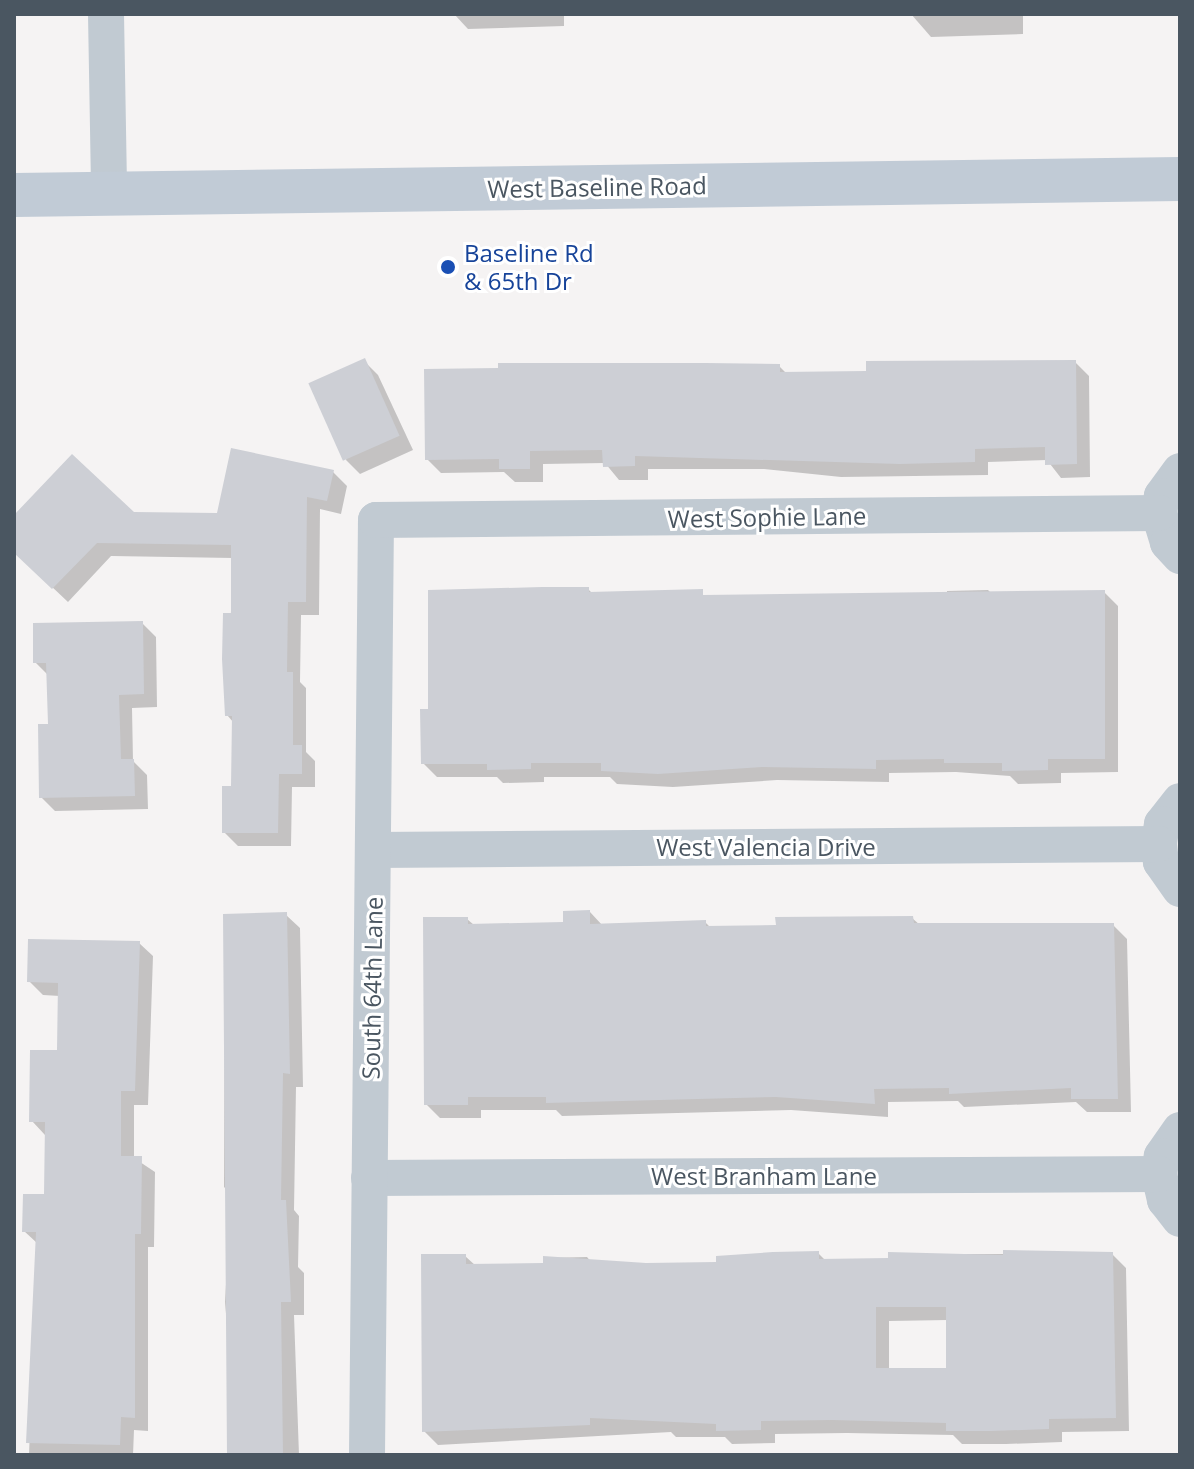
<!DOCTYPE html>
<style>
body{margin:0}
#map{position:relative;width:1194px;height:1469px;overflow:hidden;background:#f5f3f3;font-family:"Open Sans",sans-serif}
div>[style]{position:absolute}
.shadow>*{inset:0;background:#0003}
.building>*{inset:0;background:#cdcfd5;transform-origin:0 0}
.minor>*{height:36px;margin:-18px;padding:0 18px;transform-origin:18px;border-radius:18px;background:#c1cad2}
.secondary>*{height:44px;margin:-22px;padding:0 22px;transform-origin:22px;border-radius:22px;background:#c1cbd6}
.dots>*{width:22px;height:22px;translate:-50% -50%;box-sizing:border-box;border:4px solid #fff;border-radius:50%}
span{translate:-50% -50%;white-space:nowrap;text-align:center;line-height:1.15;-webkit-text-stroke:6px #fff;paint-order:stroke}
.street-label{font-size:24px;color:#4a5661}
.transit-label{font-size:24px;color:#164399}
.left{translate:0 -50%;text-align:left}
.frame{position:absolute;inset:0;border:16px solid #4a5661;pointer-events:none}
</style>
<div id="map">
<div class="shadow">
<i style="clip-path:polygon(454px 14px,564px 14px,564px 26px,468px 29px)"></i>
<i style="clip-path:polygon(1023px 14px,1023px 34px,931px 37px,911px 14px)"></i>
<i style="clip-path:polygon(364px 361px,378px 375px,413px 450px,360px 474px,346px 460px)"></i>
<i style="clip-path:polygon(1075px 362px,1089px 376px,1090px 477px,1061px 478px,1047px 460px,988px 462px,988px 475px,841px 477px,764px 469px,648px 469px,648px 480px,619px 480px,605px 463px,543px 464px,543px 482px,515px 482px,504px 472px,441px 473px,427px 459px,779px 366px,787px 374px,868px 373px)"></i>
<i style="clip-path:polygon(333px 472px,347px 486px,341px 514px,320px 509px,319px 615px,301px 615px,300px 682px,306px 688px,306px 752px,315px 761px,315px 787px,292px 787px,291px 846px,238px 846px,224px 832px,233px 788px,234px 723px,227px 715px,233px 558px,111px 556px,68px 602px,14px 551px,14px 518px,219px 515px)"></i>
<i style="clip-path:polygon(588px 589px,593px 594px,947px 597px,947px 591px,988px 590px,995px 597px,1104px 592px,1118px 606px,1118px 772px,1061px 773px,1061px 783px,1018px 784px,1010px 776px,956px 772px,889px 773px,889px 782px,777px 780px,673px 787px,617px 784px,610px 777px,544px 777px,544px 782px,503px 783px,497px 777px,437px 777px,423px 763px,430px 711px)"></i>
<i style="clip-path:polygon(142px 623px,156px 637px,157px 707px,132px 708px,133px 761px,147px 775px,148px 809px,55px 811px,41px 797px,50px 726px,48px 675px,35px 662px)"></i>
<i style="clip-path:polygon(590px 912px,603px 926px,705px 922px,711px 928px,778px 927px,912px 918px,920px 925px,1113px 925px,1127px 939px,1131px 1112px,1087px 1112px,1076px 1102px,964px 1107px,958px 1101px,888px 1102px,888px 1117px,791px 1110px,562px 1116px,556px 1110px,481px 1110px,481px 1118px,440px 1118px,426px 1104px,467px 919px,474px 925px,565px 924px)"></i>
<i style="clip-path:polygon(286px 915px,300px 928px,303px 1087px,296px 1087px,294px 1210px,299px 1216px,298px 1267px,304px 1273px,304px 1315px,294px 1315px,299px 1455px,227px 1455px,230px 1361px,225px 1302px,231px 1194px,224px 1187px,225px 916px)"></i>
<i style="clip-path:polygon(139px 943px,153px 956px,148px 1105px,134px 1105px,134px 1158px,155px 1172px,154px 1247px,148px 1247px,148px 1431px,134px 1430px,133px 1455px,29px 1455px,37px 1243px,24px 1231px,46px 1196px,45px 1135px,32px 1121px,59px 1052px,60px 996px,43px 995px,29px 981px)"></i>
<i style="clip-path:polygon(evenodd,818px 1253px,826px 1261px,890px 1260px,890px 1254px,1112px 1254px,1126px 1268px,1129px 1431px,1062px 1432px,1062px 1442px,1006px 1444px,962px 1444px,953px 1435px,847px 1433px,775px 1434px,775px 1443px,732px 1444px,725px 1437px,676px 1437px,671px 1432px,438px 1445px,424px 1431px,465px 1256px,476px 1266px,545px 1265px,545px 1258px,587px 1257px,592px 1263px,718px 1264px,818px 1253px,948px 1320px,948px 1370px,889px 1370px,889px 1321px,948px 1320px)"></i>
</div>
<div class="building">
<i style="left:365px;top:358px;width:85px;height:62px;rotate:66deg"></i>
<i style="clip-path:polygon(1076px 360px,1077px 464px,1045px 465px,1045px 447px,975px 449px,975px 462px,900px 464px,635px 456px,635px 466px,603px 467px,602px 450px,530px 451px,530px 469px,499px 469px,499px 459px,425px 460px,424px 369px,498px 368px,498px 363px,705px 363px,780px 364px,780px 372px,866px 371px,866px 361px)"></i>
<i style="clip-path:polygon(231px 448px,334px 470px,327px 501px,307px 497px,306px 602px,288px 602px,287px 672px,293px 672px,293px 745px,302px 745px,302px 774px,279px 774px,278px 833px,222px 833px,222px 786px,231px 786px,232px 716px,225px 716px,222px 659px,223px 613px,231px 613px,231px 545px,97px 543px,52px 589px,14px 553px,14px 515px,72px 454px,134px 512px,217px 513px)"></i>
<i style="clip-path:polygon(542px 587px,589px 587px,589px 592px,703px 589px,703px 595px,1105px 590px,1105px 759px,1048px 759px,1048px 770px,1002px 771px,1002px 763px,944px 763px,944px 759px,876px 760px,876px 769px,762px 767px,658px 774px,601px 771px,601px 763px,531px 763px,531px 769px,487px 770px,487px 764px,421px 764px,420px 709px,428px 709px,428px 590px)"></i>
<i style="clip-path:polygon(143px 621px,144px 694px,119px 695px,121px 759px,134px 759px,135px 796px,39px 798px,38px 724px,48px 724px,46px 663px,33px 663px,33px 623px)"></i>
<i style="clip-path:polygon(590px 910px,590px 924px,706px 920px,706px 926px,776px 925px,775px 917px,913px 916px,914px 923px,1114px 923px,1118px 1099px,1071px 1099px,1071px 1088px,949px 1094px,949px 1088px,874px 1089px,875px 1104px,776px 1097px,546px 1103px,546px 1097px,468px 1097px,468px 1105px,424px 1105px,423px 917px,468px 917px,468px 924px,563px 922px,563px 911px)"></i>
<i style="clip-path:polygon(287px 912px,290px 1074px,283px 1073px,281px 1200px,286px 1200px,291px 1302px,281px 1302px,283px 1455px,227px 1455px,223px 914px)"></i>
<i style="clip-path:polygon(28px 939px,140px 941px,135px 1091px,121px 1091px,121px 1156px,142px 1156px,141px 1234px,135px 1234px,135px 1418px,121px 1417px,120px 1445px,26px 1443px,36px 1232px,22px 1232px,23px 1194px,44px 1194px,45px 1122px,29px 1122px,30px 1050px,57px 1050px,58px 983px,27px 982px)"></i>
<i style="clip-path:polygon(evenodd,1003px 1250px,1113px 1252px,1116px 1418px,1049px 1419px,1049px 1429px,991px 1431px,946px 1431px,946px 1423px,832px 1420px,761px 1421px,761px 1430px,716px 1431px,716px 1424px,590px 1418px,590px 1425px,422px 1432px,421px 1254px,466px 1254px,466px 1264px,543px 1263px,543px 1256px,646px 1263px,716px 1262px,716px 1256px,773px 1252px,819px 1251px,819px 1259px,888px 1258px,888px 1252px,1003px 1255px,1003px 1250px,876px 1307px,946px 1307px,946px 1368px,876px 1368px,876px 1307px)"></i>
</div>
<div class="minor">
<i style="left:106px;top:14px;width:180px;rotate:89deg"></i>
<i style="left:1180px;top:471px;width:31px;rotate:126deg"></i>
<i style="left:1162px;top:496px;width:17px;rotate:100deg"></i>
<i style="left:1159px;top:513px;width:31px;rotate:73deg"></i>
<i style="left:1168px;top:543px;width:18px;rotate:47deg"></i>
<i style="left:1180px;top:801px;width:29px;rotate:128deg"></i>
<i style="left:1162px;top:824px;width:20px;rotate:99deg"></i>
<i style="left:1159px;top:844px;width:18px;rotate:84deg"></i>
<i style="left:1161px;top:862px;width:33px;rotate:55deg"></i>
<i style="left:374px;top:850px;width:785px;rotate:-0.44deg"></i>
<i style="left:1180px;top:1130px;width:32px;rotate:125deg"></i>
<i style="left:1162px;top:1156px;width:18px;rotate:99deg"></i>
<i style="left:1159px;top:1174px;width:27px;rotate:77deg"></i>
<i style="left:1165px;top:1200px;width:24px;rotate:52deg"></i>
<i style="left:369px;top:1178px;width:790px;rotate:-0.29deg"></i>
<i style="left:367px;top:1455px;width:935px;rotate:-89.45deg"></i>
<i style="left:376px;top:520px;width:783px;rotate:-0.51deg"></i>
</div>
<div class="secondary">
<i style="left:14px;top:195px;width:1166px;rotate:-0.79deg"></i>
</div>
<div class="dots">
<i style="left:448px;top:267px;background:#1a4fb4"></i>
</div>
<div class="street-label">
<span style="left:597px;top:187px;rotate:-1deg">West Baseline Road</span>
<span style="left:767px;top:517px;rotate:-1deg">West Sophie Lane</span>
<span style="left:766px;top:847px">West Valencia Drive</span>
<span style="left:372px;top:988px;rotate:-89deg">South 64th Lane</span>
<span style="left:764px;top:1176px">West Branham Lane</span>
</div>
<div class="transit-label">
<span class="left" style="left:464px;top:267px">Baseline Rd<br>&amp; 65th Dr</span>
</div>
<div class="frame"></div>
</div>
